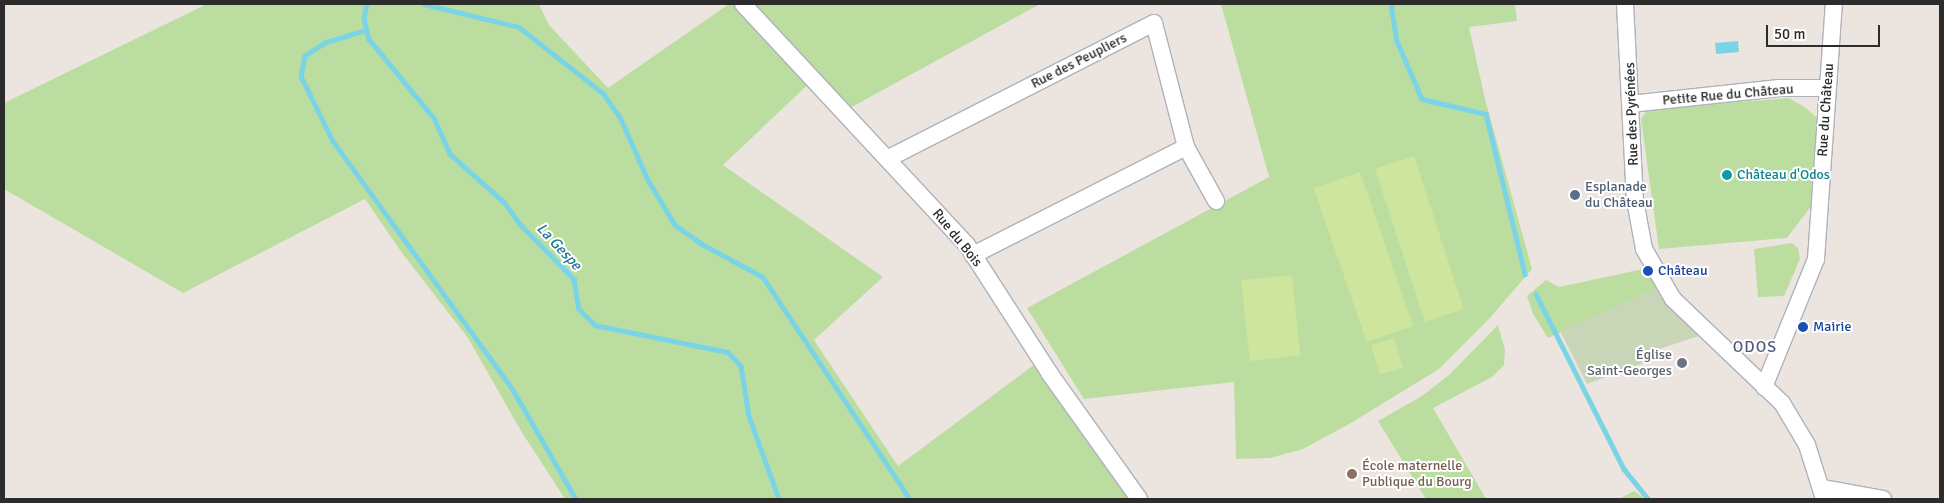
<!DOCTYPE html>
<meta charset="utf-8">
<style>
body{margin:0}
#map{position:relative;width:1944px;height:503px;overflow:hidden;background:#ece5df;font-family:Signika,sans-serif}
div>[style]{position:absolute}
.green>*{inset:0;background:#bbdea0}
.cemetery>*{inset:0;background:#c8d5b7}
.pitch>*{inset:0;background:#cde59c;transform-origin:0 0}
.water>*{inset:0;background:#7ad4e6;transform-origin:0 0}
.stream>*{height:4.5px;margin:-2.25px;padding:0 2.25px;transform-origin:2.25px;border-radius:2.25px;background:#7ad4e6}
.roads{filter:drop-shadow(1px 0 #afb2bb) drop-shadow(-1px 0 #afb2bb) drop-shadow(0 1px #afb2bb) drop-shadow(0 -1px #afb2bb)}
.minor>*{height:16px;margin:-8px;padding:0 8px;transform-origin:8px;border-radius:8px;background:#fff}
.dots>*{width:14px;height:14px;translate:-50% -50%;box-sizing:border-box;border:2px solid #fff;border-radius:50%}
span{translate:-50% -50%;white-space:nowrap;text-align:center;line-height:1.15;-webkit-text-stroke:4px #fff;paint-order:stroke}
.street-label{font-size:14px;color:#2c2c2c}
.culture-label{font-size:14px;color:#0d838f}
.left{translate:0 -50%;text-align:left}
.service-label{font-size:14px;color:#4e5e75}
.transit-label{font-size:14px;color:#164399}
.worship-label{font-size:14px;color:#5b616d}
.right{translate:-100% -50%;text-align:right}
.education-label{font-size:14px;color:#785e54}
.water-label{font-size:15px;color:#187593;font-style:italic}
.quarter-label{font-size:16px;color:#4f5b79;letter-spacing:1px}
.frame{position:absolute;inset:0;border:5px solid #2c2c2c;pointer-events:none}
.scale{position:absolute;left:1766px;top:25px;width:114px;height:22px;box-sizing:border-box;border:2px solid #2c2c2c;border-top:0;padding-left:6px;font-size:15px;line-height:18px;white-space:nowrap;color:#2c2c2c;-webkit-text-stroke:4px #fff;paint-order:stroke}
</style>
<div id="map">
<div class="green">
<i style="clip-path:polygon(207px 4px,539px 4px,549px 25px,608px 88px,729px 4px,1040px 4px,850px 108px,818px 75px,723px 165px,883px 277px,814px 340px,898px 466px,1035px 364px,1131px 499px,565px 499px,521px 431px,468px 338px,402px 253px,365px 199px,183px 293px,4px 189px,4px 103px)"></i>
<i style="clip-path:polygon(1221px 4px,1515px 4px,1517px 21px,1469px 27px,1485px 99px,1532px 269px,1489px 319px,1439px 369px,1351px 423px,1303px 449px,1270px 458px,1236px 459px,1234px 382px,1084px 399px,1027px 308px,1269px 177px)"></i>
<i style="clip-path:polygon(1789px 98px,1806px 108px,1817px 118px,1812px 205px,1787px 238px,1659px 249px,1641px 119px,1648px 109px)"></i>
<i style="clip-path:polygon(1792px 243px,1798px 248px,1800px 259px,1784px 296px,1758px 297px,1754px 249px)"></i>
<i style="clip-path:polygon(1643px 269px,1658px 288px,1548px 338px,1533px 314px,1527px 296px,1546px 280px,1559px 287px)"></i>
<i style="clip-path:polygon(1498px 325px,1505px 350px,1504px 365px,1492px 377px,1433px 408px,1486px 499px,1426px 499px,1378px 421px,1422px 396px,1450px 374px)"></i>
<i style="clip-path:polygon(1634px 491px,1645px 499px,1619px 499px)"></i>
</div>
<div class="cemetery">
<i style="clip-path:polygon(1658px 288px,1699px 336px,1653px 351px,1654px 359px,1587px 384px,1560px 331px)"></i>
</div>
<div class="pitch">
<i style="left:1414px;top:156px;width:161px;height:41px;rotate:72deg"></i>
<i style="left:1360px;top:172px;width:163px;height:49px;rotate:71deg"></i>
<i style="left:1292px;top:275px;width:81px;height:51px;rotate:84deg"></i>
<i style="left:1394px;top:338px;width:31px;height:24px;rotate:73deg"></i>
</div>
<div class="water">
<i style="left:1738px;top:41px;width:11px;height:23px;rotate:85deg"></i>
</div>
<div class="stream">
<i style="left:367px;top:4px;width:14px;rotate:102deg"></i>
<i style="left:364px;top:18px;width:22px;rotate:77deg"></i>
<i style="left:369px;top:39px;width:102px;rotate:50.6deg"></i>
<i style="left:434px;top:118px;width:39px;rotate:66deg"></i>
<i style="left:450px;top:154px;width:72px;rotate:41.6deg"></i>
<i style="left:504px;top:202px;width:29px;rotate:54deg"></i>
<i style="left:521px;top:225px;width:76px;rotate:45.5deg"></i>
<i style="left:574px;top:279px;width:30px;rotate:81deg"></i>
<i style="left:579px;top:309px;width:23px;rotate:45deg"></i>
<i style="left:595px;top:325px;width:136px;rotate:11.5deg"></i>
<i style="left:728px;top:352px;width:19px;rotate:47deg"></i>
<i style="left:741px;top:366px;width:51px;rotate:80.9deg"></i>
<i style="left:749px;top:416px;width:88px;rotate:70.1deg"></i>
<i style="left:424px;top:4px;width:98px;rotate:13.6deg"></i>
<i style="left:519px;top:27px;width:107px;rotate:38.2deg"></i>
<i style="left:603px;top:93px;width:29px;rotate:55deg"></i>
<i style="left:620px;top:117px;width:69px;rotate:66deg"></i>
<i style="left:648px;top:180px;width:52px;rotate:59deg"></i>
<i style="left:675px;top:225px;width:33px;rotate:35deg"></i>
<i style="left:702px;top:244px;width:69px;rotate:28.4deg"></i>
<i style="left:763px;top:277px;width:266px;rotate:56.5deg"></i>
<i style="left:1391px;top:4px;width:37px;rotate:81deg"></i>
<i style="left:1397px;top:41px;width:63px;rotate:66.7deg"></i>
<i style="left:1422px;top:99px;width:66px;rotate:13.2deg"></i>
<i style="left:1486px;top:114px;width:165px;rotate:76.3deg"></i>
<i style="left:367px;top:30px;width:44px;rotate:162.8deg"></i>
<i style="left:325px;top:43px;width:24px;rotate:147deg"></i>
<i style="left:305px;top:56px;width:20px;rotate:101deg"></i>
<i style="left:301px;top:76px;width:72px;rotate:63.8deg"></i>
<i style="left:333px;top:141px;width:305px;rotate:54.1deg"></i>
<i style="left:512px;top:388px;width:128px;rotate:60deg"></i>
<i style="left:1536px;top:294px;width:196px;rotate:63.3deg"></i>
<i style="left:1624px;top:469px;width:38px;rotate:51deg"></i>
</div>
<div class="roads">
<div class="minor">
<i style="left:743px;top:4px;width:329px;rotate:47.1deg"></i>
<i style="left:967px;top:245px;width:153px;rotate:57.2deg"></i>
<i style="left:1050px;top:374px;width:153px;rotate:54.5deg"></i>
<i style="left:1625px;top:4px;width:196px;rotate:87.1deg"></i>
<i style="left:1635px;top:200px;width:50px;rotate:79.6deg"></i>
<i style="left:1644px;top:249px;width:58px;rotate:59.9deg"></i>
<i style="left:1673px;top:299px;width:151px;rotate:43.7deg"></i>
<i style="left:1782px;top:403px;width:49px;rotate:59.2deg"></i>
<i style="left:1807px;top:445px;width:57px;rotate:72.5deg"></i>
<i style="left:1630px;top:104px;width:150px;rotate:-6.1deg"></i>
<i style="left:1779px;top:88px;width:48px"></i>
<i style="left:1186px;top:147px;width:62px;rotate:60.9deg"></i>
<i style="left:889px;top:158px;width:297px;rotate:-27deg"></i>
<i style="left:1154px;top:23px;width:128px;rotate:75.5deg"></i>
<i style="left:1186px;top:147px;width:239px;rotate:153.1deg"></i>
<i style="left:1764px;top:387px;width:138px;rotate:-67.9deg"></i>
<i style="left:1816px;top:259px;width:256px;rotate:-86deg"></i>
<i style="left:1823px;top:488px;width:61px;rotate:10.4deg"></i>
</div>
</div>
<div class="dots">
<i style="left:1727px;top:175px;background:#0f9aa8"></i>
<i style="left:1575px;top:195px;background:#5c6f8a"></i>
<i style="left:1648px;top:271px;background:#1a4fb4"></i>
<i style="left:1803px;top:327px;background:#1a4fb4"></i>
<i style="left:1682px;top:363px;background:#6b7280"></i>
<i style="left:1352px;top:474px;background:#8d6e63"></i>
</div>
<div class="street-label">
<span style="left:1079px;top:61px;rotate:-27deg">Rue des Peupliers</span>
<span style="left:1728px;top:95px;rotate:-5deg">Petite Rue du Château</span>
<span style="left:1826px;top:110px;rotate:-86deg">Rue du Château</span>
<span style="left:1632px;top:114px;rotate:-92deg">Rue des Pyrénées</span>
<span style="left:957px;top:238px;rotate:51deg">Rue du Bois</span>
</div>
<div class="culture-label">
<span class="left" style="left:1737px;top:175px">Château d'Odos</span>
</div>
<div class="service-label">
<span class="left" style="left:1585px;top:195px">Esplanade<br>du Château</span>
</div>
<div class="transit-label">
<span class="left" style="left:1658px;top:271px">Château</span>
<span class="left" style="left:1813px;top:327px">Mairie</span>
</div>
<div class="worship-label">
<span class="right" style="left:1672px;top:363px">Église<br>Saint-Georges</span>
</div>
<div class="education-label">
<span class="left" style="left:1362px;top:474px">École maternelle<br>Publique du Bourg</span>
</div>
<div class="water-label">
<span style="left:559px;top:247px;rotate:47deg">La Gespe</span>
</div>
<div class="quarter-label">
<span style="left:1755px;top:347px">ODOS</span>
</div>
<div class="frame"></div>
<div class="scale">50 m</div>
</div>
